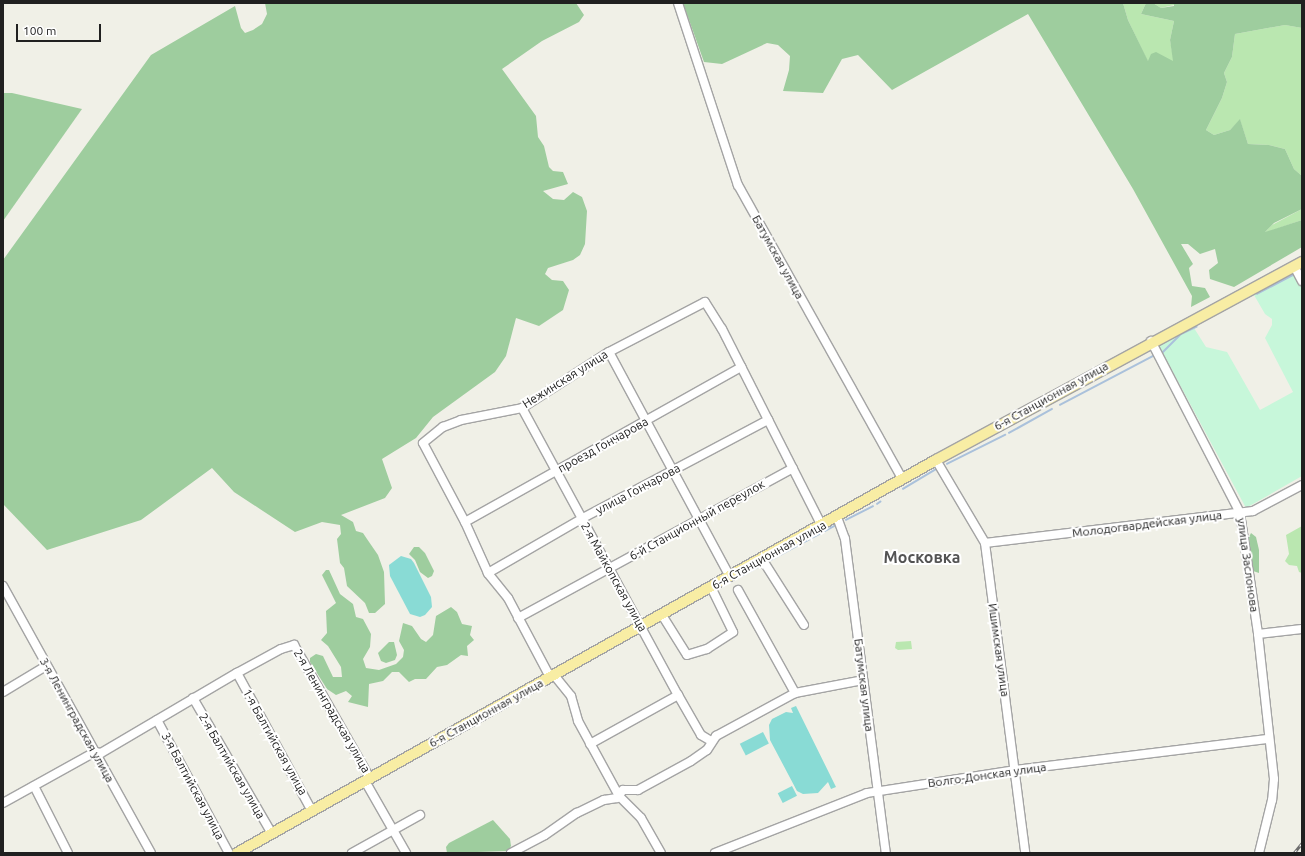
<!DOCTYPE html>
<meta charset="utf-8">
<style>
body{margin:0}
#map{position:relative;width:1305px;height:856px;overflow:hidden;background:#f0f0e7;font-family:Ubuntu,sans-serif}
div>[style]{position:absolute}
.grass>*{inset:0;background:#bae7b0}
.forest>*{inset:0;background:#9ecd9e}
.park>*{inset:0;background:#c7f7da}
.pitch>*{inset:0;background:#89dbd5;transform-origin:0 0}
.stream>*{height:1.5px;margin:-0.75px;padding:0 0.75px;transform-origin:0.75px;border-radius:0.75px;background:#aac1db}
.roads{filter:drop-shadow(1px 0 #a4a4a4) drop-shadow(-1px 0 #a4a4a4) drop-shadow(0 1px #a4a4a4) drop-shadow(0 -1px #a4a4a4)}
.minor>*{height:8px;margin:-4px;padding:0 4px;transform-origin:4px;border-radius:4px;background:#fff}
.major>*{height:10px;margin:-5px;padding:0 5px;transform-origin:5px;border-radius:5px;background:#f8eda4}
.rail>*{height:3px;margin-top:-1.5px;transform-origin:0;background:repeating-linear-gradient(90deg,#fff 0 4.5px,#6e6e6e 0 9px);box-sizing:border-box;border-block:1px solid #6e6e6e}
span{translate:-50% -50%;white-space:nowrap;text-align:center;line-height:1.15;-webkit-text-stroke:4px #fff;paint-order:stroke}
.street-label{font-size:12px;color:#202020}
.district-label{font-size:16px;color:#535353;font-weight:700}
.frame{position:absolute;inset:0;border:4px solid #202020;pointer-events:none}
.scale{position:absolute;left:16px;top:24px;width:85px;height:18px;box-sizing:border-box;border:2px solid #202020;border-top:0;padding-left:5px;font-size:12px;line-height:14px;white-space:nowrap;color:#202020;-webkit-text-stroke:3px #fff;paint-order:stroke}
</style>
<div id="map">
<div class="grass">
<i style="clip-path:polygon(1123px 3px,1146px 3px,1141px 14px,1174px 21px,1170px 40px,1174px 62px,1148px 62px,1128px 20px)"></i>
<i style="clip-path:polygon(1153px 3px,1174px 3px,1174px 5px,1161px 8px)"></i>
<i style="clip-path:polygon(1285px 25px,1302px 28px,1302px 176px,1294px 169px,1285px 149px,1269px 145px,1248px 144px,1240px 120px,1230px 130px,1214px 135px,1206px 130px,1222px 98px,1227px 82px,1224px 73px,1232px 57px,1235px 34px)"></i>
<i style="clip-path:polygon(1302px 209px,1302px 220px,1264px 233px,1272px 225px)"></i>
<i style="clip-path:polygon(1302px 526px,1302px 573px,1299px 572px,1297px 566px,1289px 565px,1285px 561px,1289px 554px,1286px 535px)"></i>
<i style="clip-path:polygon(911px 641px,912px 649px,898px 650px,895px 648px,896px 642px)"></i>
</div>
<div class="forest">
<i style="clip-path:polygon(265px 3px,576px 3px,584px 15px,579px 22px,542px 41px,502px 69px,536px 116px,538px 137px,544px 146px,549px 167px,553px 171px,563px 172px,568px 184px,543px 191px,553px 199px,564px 200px,573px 192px,582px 197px,587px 211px,585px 244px,580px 255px,573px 260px,548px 268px,545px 274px,552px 280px,563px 281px,569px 290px,563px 310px,539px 326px,516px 318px,506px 356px,495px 372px,433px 417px,416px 438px,382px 459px,392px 488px,385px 498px,341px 515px,353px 522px,356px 531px,363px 533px,367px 539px,378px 555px,384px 572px,385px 604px,375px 613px,369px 613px,365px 603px,347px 586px,344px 568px,340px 563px,337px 539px,341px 534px,340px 525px,322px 522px,295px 532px,234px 492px,212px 468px,141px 520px,47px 550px,3px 504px,3px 260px,151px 55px,235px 6px,241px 28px,245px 33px,253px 30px,262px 24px,267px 14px)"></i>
<i style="clip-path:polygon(683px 3px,1123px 3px,1128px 20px,1148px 61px,1151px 54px,1156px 52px,1173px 61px,1170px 40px,1174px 21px,1141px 14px,1146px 3px,1153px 3px,1161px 8px,1174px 6px,1174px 3px,1302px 3px,1302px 28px,1285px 25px,1235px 34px,1232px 57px,1224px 73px,1227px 82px,1222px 98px,1206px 130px,1214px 135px,1230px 130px,1240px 119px,1248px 144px,1269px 145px,1285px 149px,1294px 169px,1302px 176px,1302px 209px,1274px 223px,1265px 232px,1302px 220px,1302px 247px,1234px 287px,1210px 279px,1209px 270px,1218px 263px,1215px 249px,1200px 254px,1188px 244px,1181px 244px,1193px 264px,1189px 268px,1192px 286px,1205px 288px,1210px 297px,1191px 307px,1192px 296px,1133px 189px,1028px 14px,892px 90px,858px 55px,842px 59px,823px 93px,783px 91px,789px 70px,790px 56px,778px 45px,767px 43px,722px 64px,704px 62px)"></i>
<i style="clip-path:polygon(3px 93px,12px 93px,82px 109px,3px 221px)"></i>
<i style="clip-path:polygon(1251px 533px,1256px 537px,1259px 550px,1259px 573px,1253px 571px,1251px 565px,1249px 537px)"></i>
<i style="clip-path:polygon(414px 547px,419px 547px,425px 553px,434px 571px,432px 576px,428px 578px,420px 572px,415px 560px,409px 554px)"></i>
<i style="clip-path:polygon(326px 570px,329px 570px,340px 594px,353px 604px,356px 617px,363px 619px,371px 634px,370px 647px,363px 659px,366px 668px,379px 670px,396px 664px,403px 657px,404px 650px,399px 641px,403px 623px,412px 626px,421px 639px,426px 642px,433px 635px,436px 616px,451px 607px,457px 612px,462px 624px,472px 626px,470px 635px,474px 640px,467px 646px,468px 656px,461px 655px,447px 665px,437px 667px,426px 679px,415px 679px,409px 682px,399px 672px,392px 672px,383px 681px,369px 684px,368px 707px,348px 702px,352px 696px,346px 691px,336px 695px,327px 689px,310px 662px,310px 658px,316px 654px,323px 656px,333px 677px,342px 677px,341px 667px,328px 646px,321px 640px,327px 633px,326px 611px,336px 603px,322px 575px)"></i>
<i style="clip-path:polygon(389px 642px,394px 642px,397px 655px,395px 660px,386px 663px,381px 661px,378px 653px)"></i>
<i style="clip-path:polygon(493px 820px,510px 839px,511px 846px,508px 851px,447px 853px,446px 847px,449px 843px)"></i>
</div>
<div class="park">
<i style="clip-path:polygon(1294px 273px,1302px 288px,1302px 476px,1246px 508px,1159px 346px,1194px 328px,1206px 347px,1227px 352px,1260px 410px,1293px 392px,1265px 338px,1272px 325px,1272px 319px,1265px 314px,1254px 295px)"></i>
</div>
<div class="pitch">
<i style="clip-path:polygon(401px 556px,411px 559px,414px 563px,431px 597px,432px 607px,425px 615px,420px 617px,410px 614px,390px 576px,389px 565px)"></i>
<i style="clip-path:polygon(796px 706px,836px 787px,831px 789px,828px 782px,818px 793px,803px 794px,797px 791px,770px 740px,769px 725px,772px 719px,786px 712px,793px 713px,791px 708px)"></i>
<i style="left:763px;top:732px;width:13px;height:26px;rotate:63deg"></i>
<i style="left:792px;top:786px;width:11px;height:16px;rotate:63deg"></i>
</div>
<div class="stream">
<i style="left:1302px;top:270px;width:1px;rotate:-90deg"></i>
<i style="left:1257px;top:294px;width:41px;rotate:-27.8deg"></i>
<i style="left:1162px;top:353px;width:27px;rotate:-45deg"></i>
<i style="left:1181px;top:334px;width:17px;rotate:-25deg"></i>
<i style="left:1060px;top:405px;width:105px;rotate:-27.8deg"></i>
<i style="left:1009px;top:433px;width:49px;rotate:-29.2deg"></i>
<i style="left:947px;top:464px;width:65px;rotate:-26.6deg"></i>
<i style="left:903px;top:489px;width:39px;rotate:-31deg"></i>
<i style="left:877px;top:504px;width:4px;rotate:-34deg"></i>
<i style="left:846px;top:520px;width:30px;rotate:-27deg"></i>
<i style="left:769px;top:561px;width:76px;rotate:-28.2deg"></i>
<i style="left:728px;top:583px;width:36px;rotate:-28deg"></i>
</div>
<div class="roads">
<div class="minor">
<i style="left:678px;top:3px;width:192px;rotate:71.8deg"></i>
<i style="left:738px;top:185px;width:337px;rotate:60.8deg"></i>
<i style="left:1294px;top:266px;width:17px;rotate:62deg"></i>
<i style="left:1151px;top:341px;width:194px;rotate:62.6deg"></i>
<i style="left:1240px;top:513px;width:122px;rotate:81.5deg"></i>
<i style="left:1258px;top:634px;width:146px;rotate:83.7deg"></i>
<i style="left:1274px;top:779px;width:21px;rotate:95deg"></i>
<i style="left:1272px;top:800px;width:55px;rotate:103.8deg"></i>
<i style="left:609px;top:352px;width:255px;rotate:61.7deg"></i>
<i style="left:522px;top:408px;width:327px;rotate:61.5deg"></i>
<i style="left:678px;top:695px;width:46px;rotate:60.1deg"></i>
<i style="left:701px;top:735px;width:12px;rotate:31deg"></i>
<i style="left:936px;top:460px;width:96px;rotate:59.4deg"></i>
<i style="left:985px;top:543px;width:313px;rotate:82.6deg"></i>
<i style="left:837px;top:517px;width:23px;rotate:70deg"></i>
<i style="left:845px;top:539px;width:317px;rotate:82.6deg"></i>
<i style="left:465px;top:522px;width:317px;rotate:-29.3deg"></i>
<i style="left:985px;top:543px;width:270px;rotate:-6.8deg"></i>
<i style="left:1253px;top:511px;width:55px;rotate:-28deg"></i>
<i style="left:762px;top:559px;width:78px;rotate:57.5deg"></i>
<i style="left:488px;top:573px;width:108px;rotate:-30.1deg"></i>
<i style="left:581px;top:519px;width:212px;rotate:-27.9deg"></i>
<i style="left:3px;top:586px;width:305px;rotate:61deg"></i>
<i style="left:738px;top:590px;width:118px;rotate:61deg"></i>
<i style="left:662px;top:615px;width:47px;rotate:58deg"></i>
<i style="left:687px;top:655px;width:21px;rotate:-17deg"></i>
<i style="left:707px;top:649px;width:31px;rotate:-33deg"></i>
<i style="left:733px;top:632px;width:50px;rotate:-116.1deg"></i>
<i style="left:518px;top:618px;width:313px;rotate:-28.6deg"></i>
<i style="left:1258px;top:634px;width:44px;rotate:-6.5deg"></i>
<i style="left:237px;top:673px;width:157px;rotate:61.5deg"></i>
<i style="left:554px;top:675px;width:27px;rotate:51deg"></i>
<i style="left:571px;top:696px;width:26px;rotate:74deg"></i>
<i style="left:578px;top:721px;width:85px;rotate:61.3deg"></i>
<i style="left:619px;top:796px;width:31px;rotate:45deg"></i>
<i style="left:641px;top:818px;width:40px;rotate:60.3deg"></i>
<i style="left:550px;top:677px;width:89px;rotate:-118deg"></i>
<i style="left:508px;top:598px;width:32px;rotate:-129deg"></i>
<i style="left:488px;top:573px;width:56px;rotate:-114.3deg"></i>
<i style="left:465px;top:522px;width:89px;rotate:-118deg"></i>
<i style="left:423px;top:443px;width:26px;rotate:-39deg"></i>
<i style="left:443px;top:427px;width:19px;rotate:-21deg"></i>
<i style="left:461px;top:420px;width:62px;rotate:-11.1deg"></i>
<i style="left:522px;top:408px;width:103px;rotate:-32.8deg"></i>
<i style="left:609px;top:352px;width:108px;rotate:-27.5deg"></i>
<i style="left:705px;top:302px;width:32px;rotate:58deg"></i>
<i style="left:722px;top:329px;width:221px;rotate:63.1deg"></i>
<i style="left:3px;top:692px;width:50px;rotate:-31.2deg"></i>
<i style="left:193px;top:698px;width:157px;rotate:59.8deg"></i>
<i style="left:157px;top:720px;width:151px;rotate:61.6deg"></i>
<i style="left:590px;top:744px;width:101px;rotate:-29.1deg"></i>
<i style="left:365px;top:781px;width:83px;rotate:60.3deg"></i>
<i style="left:34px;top:786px;width:75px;rotate:63.1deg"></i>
<i style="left:3px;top:803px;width:105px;rotate:-29deg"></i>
<i style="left:95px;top:752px;width:6px;rotate:9deg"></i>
<i style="left:101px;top:753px;width:158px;rotate:-30.5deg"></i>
<i style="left:237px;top:673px;width:50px;rotate:-28.6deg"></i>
<i style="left:281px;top:649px;width:14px;rotate:-17deg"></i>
<i style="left:294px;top:645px;width:153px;rotate:60.3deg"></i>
<i style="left:352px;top:853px;width:78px;rotate:-29.2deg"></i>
<i style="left:511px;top:853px;width:38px;rotate:-28deg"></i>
<i style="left:545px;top:835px;width:39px;rotate:-35deg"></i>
<i style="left:577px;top:813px;width:30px;rotate:-26deg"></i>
<i style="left:604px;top:800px;width:13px;rotate:-9deg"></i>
<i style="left:617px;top:798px;width:10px;rotate:-53deg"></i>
<i style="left:623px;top:790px;width:15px"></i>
<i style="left:638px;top:790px;width:60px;rotate:-28.7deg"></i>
<i style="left:691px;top:761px;width:19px;rotate:-35deg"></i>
<i style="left:707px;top:750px;width:17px;rotate:-57deg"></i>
<i style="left:716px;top:736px;width:90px;rotate:-28.6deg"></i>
<i style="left:795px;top:693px;width:69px;rotate:-10.8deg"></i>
<i style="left:715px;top:853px;width:163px;rotate:-21.5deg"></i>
<i style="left:867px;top:793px;width:150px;rotate:-8.8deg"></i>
<i style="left:1015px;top:770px;width:256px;rotate:-7deg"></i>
</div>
<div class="major">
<i style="left:237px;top:853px;width:802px;rotate:-29.35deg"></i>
<i style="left:936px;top:460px;width:416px;rotate:-28.4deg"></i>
</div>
</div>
<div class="rail">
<i style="left:1294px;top:853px;width:13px;rotate:-51deg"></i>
</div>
<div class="street-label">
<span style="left:778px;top:257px;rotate:61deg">Батумская улица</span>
<span style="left:565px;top:379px;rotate:-32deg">Нежинская улица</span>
<span style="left:1051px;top:396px;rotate:-29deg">6-я Станционная улица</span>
<span style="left:603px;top:445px;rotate:-29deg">проезд Гончарова</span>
<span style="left:638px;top:489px;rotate:-28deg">улица Гончарова</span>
<span style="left:697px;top:520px;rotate:-29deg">6-й Станционный переулок</span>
<span style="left:1147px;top:524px;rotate:-7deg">Молодогвардейская улица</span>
<span style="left:769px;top:555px;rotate:-29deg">6-я Станционная улица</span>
<span style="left:1248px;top:565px;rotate:82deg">улица Заслонова</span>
<span style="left:614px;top:577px;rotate:61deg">2-я Майкопская улица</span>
<span style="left:999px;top:650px;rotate:82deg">Ишимская улица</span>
<span style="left:864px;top:685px;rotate:83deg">Батумская улица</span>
<span style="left:332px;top:711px;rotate:60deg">2-я Ленинградская улица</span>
<span style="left:486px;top:713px;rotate:-29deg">6-я Станционная улица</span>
<span style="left:77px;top:720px;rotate:61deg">3-я Ленинградская улица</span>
<span style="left:275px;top:742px;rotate:61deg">1-я Балтийская улица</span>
<span style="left:232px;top:766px;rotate:60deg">2-я Балтийская улица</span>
<span style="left:987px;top:775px;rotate:-8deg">Волго-Донская улица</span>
<span style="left:193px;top:786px;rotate:62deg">3-я Балтийская улица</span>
</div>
<div class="district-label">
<span style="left:922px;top:557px">Московка</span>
</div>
<div class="frame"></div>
<div class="scale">100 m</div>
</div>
